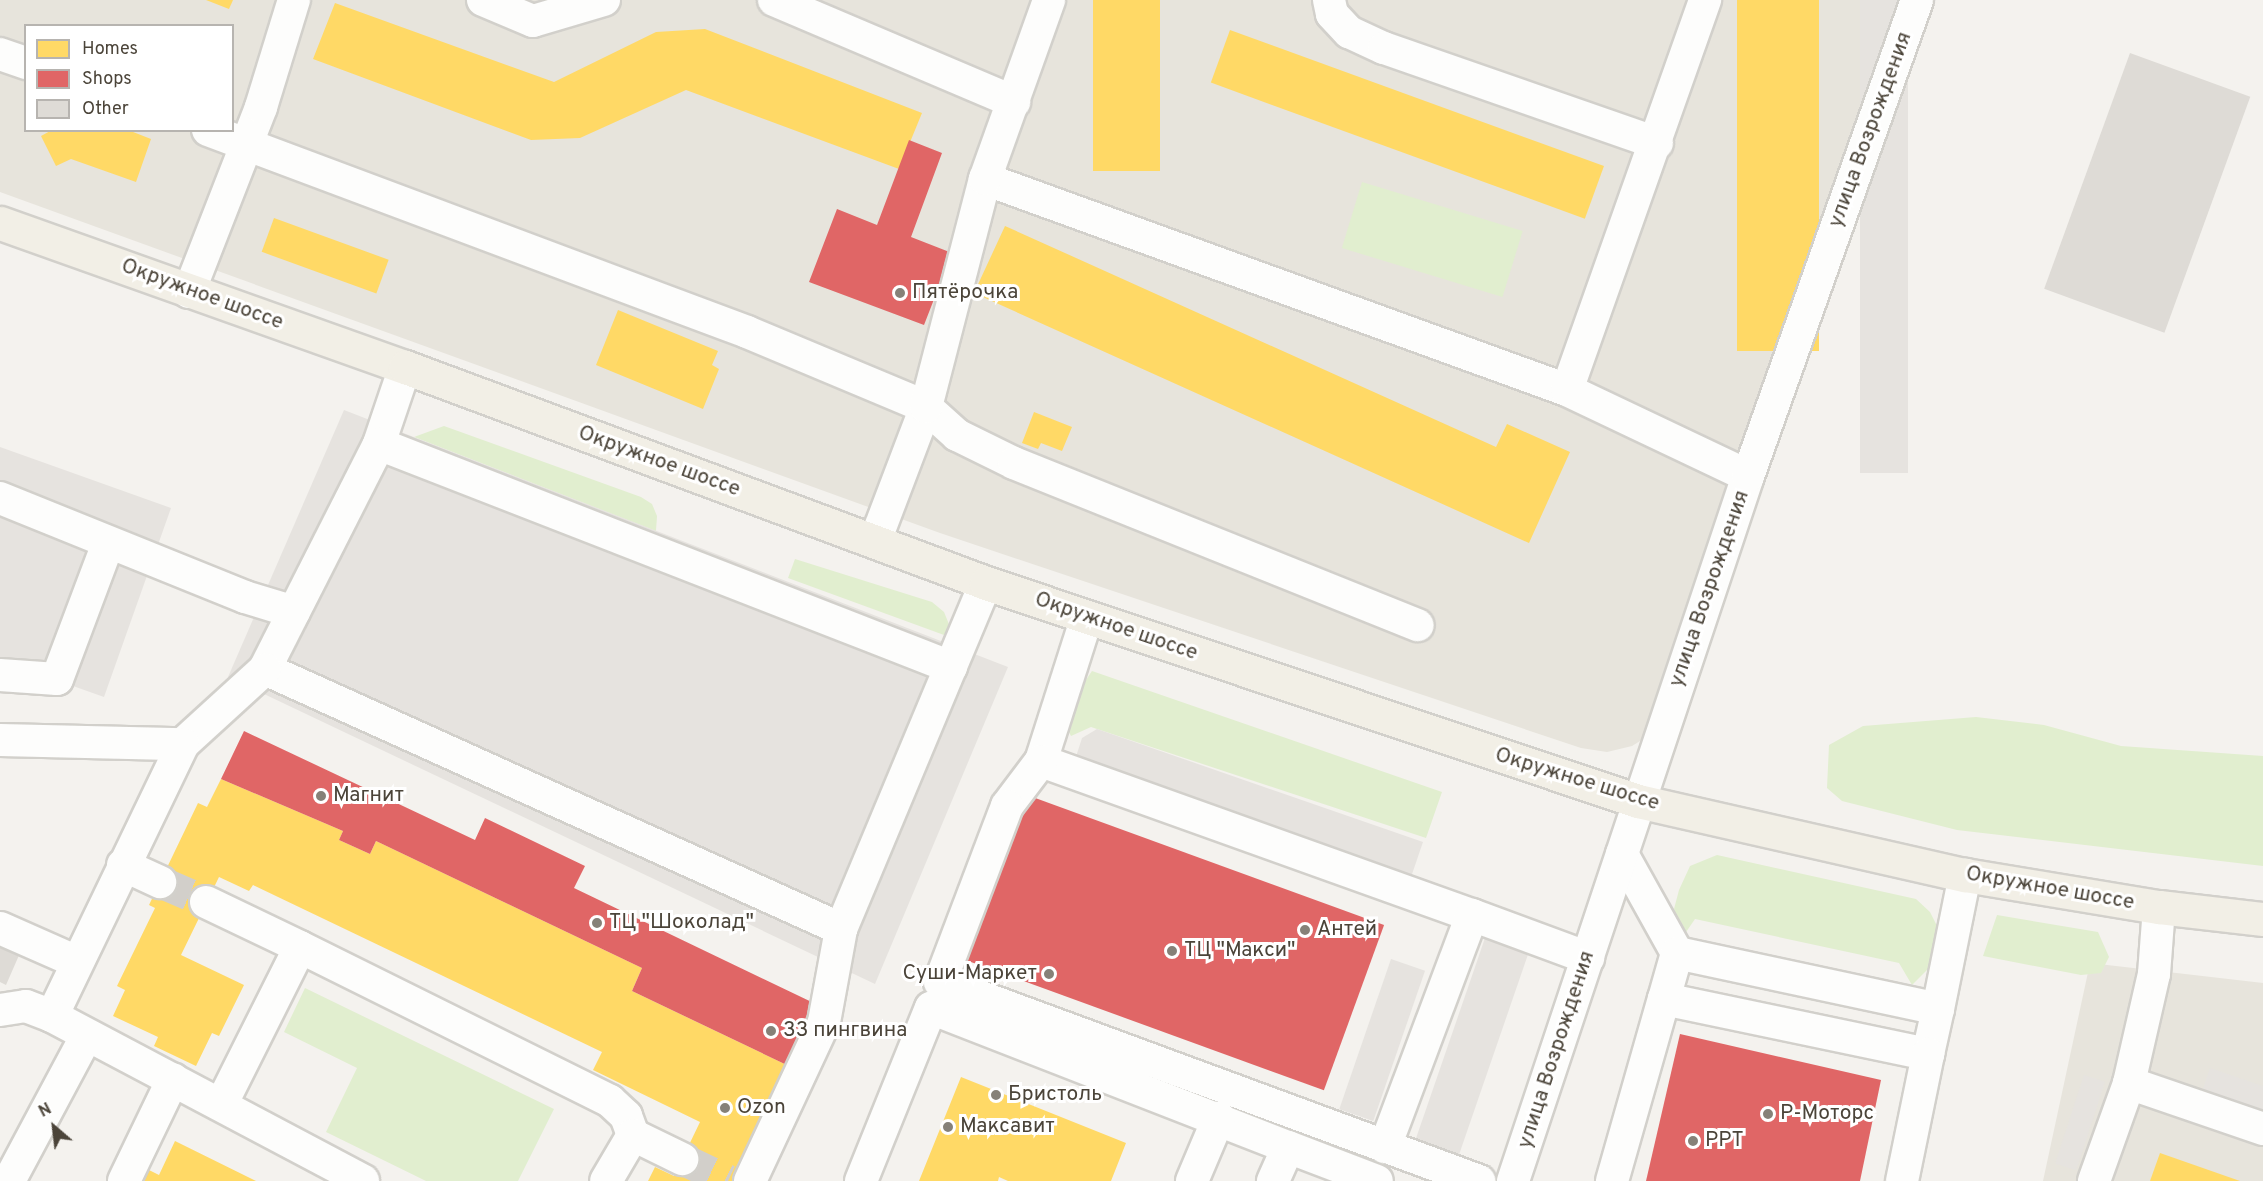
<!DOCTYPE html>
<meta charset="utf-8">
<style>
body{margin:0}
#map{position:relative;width:2263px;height:1181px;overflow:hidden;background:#f4f2ee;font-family:Overpass,sans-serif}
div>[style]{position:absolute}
.residential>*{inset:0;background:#e7e4dc}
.green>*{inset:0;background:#e1eecf;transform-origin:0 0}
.parking>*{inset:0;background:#e6e3df;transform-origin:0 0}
.homes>*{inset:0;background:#ffd966;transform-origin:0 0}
.shops>*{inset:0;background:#e06666;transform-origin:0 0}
.building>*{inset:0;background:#dedbd6;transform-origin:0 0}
.minor-tunnel>*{height:32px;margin-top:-16px;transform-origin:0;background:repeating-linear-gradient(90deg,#d2cfca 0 32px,transparent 0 48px)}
.roads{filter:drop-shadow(2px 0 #d2d0cb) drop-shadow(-2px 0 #d2d0cb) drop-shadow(0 2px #d2d0cb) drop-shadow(0 -2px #d2d0cb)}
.minor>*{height:32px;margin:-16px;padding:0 16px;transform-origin:16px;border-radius:16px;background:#fdfdfc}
.major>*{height:33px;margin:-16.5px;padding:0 16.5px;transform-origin:16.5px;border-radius:16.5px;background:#f2efe6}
.dots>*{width:16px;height:16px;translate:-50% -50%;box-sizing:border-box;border:3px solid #fff;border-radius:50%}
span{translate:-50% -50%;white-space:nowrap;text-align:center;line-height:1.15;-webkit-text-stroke:6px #fff;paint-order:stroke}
.street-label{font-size:21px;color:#4b4439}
.poi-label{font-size:21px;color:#4b4439}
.left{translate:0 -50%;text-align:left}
.right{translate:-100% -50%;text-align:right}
.legend{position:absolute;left:24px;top:24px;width:210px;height:108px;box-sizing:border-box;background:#fff;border:2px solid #b7b4b0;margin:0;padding:8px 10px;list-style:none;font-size:18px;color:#4b4439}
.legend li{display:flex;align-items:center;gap:12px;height:30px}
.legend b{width:30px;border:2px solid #b7b4b0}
.north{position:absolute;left:24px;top:1097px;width:60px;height:60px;-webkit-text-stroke:4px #fff;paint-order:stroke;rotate:332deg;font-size:16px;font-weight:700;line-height:24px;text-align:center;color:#4b4439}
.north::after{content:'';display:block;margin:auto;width:21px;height:27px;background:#4b4439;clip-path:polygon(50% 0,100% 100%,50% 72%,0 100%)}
</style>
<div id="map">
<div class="residential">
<i style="clip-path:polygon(evenodd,0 0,1905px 0,1653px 733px,1632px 746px,1607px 752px,1581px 748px,940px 533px,0 192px,0 0,26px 26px,232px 26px,232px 130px,26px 130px,26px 26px)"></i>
<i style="clip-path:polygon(2090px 963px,2263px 983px,2263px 1181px,2043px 1181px)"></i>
</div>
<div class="green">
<i style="left:1362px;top:182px;width:168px;height:69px;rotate:17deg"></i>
<i style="clip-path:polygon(444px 426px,641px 497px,652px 504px,657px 516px,656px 531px,414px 437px)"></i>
<i style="clip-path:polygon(795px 559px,932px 602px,944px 612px,955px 639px,788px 578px)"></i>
<i style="clip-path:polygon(1092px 671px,1442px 792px,1426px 838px,1091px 727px,1071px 736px,1065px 724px,1069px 705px)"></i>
<i style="clip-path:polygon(1976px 717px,2044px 725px,2121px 746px,2263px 756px,2263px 866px,1957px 830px,1842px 801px,1827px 788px,1829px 745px,1863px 726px)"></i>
<i style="clip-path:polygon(1717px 855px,1916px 899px,1930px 912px,1938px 928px,1929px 968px,1912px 985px,1899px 963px,1695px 919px,1684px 935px,1674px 909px,1679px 890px,1690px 866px)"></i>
<i style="clip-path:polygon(1997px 915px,2098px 932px,2109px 957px,2101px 973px,2081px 975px,1983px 956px)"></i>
<i style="clip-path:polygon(305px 988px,554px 1109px,518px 1181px,426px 1181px,326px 1132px,357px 1068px,284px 1032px)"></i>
</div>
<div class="parking">
<i style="left:1860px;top:0;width:48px;height:473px"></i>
<i style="clip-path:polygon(344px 410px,1008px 667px,875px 984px,228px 677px)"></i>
<i style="clip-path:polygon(0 447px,171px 508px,104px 697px,0 660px)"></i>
<i style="clip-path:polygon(1097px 729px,1423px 842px,1410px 880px,1074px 763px,1082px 738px)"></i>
<i style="left:1485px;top:938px;width:46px;height:224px;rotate:19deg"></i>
<i style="left:1391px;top:959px;width:36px;height:159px;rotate:19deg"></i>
<i style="clip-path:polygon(2210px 1068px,2263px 1086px,2263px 1113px,2202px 1092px)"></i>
<i style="left:2084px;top:1075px;width:22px;height:93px;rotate:18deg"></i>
</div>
<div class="homes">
<i style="clip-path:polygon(206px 0,233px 0,229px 9px)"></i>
<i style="left:1093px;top:0;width:67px;height:171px"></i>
<i style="left:1737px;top:0;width:82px;height:351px"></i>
<i style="clip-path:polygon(335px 3px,554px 82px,656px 32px,705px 29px,922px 113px,899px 169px,686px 90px,580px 138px,531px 140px,313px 59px)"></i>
<i style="left:1230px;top:30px;width:398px;height:56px;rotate:20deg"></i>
<i style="clip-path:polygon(52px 130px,128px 130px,151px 139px,136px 182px,71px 159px,56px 166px,41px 136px)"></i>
<i style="left:274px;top:218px;width:122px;height:36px;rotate:20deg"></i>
<i style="clip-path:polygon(1005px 226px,1496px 447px,1507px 424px,1570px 452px,1529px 543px,974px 293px)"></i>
<i style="clip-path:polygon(618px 310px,718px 351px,712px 365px,719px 369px,703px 409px,596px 365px)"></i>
<i style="clip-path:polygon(1034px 412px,1072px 427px,1062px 451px,1041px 443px,1038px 449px,1022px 443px)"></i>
<i style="clip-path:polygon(221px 779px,343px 831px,339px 840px,370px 854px,376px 841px,642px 968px,632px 991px,791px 1067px,736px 1181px,648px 1181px,655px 1167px,674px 1176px,700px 1122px,593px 1070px,602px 1052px,253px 885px,249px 891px,219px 877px,181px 955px,244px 985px,219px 1036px,212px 1033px,196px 1066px,154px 1046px,158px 1037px,113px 1016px,125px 990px,117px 986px,155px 908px,149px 905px,198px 803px,207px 807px)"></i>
<i style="clip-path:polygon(961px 1077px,1126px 1143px,1111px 1181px,1008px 1181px,999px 1177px,998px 1181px,919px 1181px)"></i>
<i style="clip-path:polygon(175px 1141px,256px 1181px,143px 1181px,149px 1170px,159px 1175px)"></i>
<i style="clip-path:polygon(2160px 1153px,2240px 1181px,2150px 1181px)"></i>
</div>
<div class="shops">
<i style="clip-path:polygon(909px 140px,942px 153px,911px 237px,952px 253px,924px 325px,809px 282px,837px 209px,877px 225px)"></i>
<i style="clip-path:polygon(244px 731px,475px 840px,485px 818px,585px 866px,574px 888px,820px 1006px,791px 1067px,632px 991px,642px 968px,376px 841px,370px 854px,339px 840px,343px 831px,221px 779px)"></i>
<i style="left:1027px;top:795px;width:380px;height:176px;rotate:20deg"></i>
<i style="clip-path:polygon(1680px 1034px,1881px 1080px,1860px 1181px,1646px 1181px)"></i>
</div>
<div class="building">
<i style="left:2130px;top:53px;width:128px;height:251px;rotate:20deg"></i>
<i style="clip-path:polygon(0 944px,20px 953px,6px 985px,0 982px)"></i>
</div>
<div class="minor-tunnel">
<i style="left:160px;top:882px;width:50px;rotate:23.5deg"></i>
<i style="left:682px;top:1159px;width:51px;rotate:25.6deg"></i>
</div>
<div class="roads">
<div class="minor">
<i style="left:483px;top:0;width:54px;rotate:22.8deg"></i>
<i style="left:533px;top:21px;width:74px;rotate:-16.5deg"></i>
<i style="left:774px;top:0;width:261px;rotate:23deg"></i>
<i style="left:1329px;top:0;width:14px;rotate:78deg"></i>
<i style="left:1332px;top:14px;width:25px;rotate:47deg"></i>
<i style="left:1349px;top:32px;width:38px;rotate:25deg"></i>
<i style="left:1384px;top:48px;width:289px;rotate:19.2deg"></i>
<i style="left:0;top:54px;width:28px;rotate:19deg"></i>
<i style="left:208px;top:130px;width:576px;rotate:20.54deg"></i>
<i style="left:747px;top:332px;width:194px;rotate:22.7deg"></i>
<i style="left:926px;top:407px;width:42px;rotate:42.1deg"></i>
<i style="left:957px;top:435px;width:64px;rotate:26.2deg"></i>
<i style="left:1014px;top:463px;width:435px;rotate:21.9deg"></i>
<i style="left:985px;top:179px;width:619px;rotate:19.93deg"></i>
<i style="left:1567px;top:390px;width:200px;rotate:25.4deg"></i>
<i style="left:189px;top:292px;width:199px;rotate:-68.7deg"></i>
<i style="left:261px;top:107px;width:112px;rotate:-72.9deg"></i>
<i style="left:405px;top:367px;width:81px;rotate:108.7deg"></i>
<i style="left:379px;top:444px;width:252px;rotate:116.9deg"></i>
<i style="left:265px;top:669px;width:632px;rotate:24.29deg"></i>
<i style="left:841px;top:929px;width:375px;rotate:-67.3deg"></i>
<i style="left:1567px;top:390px;width:414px;rotate:-70.5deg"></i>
<i style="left:379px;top:444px;width:614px;rotate:21.3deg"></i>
<i style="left:0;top:498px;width:264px;rotate:22deg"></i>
<i style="left:245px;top:597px;width:51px;rotate:17deg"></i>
<i style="left:875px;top:541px;width:143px;rotate:-69.2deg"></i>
<i style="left:926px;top:407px;width:236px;rotate:-75.5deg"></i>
<i style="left:985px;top:179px;width:190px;rotate:-70.3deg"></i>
<i style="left:1087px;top:617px;width:151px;rotate:107.7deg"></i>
<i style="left:1041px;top:761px;width:458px;rotate:19.7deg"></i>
<i style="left:1472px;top:915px;width:248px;rotate:110.6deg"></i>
<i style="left:265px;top:669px;width:111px;rotate:137.6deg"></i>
<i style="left:183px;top:744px;width:302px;rotate:115.7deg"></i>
<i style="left:52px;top:1016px;width:352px;rotate:27.9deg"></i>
<i style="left:0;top:675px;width:57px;rotate:4deg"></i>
<i style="left:57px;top:679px;width:145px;rotate:-69.4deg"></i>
<i style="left:0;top:740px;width:183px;rotate:1.3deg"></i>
<i style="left:1041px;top:761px;width:56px;rotate:127.1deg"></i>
<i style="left:1007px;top:806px;width:188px;rotate:110.8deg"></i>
<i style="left:940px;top:982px;width:575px;rotate:20.26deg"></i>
<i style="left:1622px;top:854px;width:113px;rotate:60.9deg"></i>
<i style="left:1677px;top:953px;width:267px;rotate:12.1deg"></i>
<i style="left:1938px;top:1009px;width:137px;rotate:-78.6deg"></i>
<i style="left:123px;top:865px;width:41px;rotate:24.7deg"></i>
<i style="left:206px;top:902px;width:104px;rotate:25.6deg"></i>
<i style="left:1472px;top:915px;width:124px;rotate:20.3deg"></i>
<i style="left:0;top:928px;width:84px;rotate:23.8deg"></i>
<i style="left:1677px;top:953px;width:48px;rotate:105.8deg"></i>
<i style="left:1664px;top:999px;width:270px;rotate:11.8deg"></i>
<i style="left:1928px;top:1054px;width:46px;rotate:-77.5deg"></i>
<i style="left:0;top:1010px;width:26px;rotate:-9deg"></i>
<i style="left:26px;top:1006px;width:28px;rotate:21deg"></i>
<i style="left:2129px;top:1083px;width:142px;rotate:18.9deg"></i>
<i style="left:222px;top:1103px;width:174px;rotate:-63.4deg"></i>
<i style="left:300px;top:947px;width:346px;rotate:26.4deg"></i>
<i style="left:610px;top:1101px;width:22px;rotate:43deg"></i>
<i style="left:626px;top:1116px;width:20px;rotate:70deg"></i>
<i style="left:633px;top:1135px;width:53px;rotate:120.4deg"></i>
<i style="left:633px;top:1135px;width:55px;rotate:26.1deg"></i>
<i style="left:9px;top:1181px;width:163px;rotate:-61.9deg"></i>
<i style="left:124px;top:1181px;width:113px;rotate:-64.3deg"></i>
<i style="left:750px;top:1181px;width:175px;rotate:-65deg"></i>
<i style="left:824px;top:1022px;width:95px;rotate:-79.6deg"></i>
<i style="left:861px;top:1181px;width:187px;rotate:-68deg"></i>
<i style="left:931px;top:1008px;width:383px;rotate:21.3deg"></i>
<i style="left:1192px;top:1181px;width:69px;rotate:-67.1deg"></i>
<i style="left:1273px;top:1181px;width:37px;rotate:-66deg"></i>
<i style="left:1288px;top:1147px;width:95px;rotate:20.9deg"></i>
<i style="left:1513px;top:1181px;width:743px;rotate:-71.57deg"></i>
<i style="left:1748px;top:476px;width:505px;rotate:-70.45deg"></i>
<i style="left:1612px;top:1181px;width:189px;rotate:-74.1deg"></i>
<i style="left:1902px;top:1181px;width:130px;rotate:-78.4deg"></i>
<i style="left:2094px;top:1181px;width:104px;rotate:-70.3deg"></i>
<i style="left:2129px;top:1083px;width:112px;rotate:-77.1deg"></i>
<i style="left:2154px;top:974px;width:67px;rotate:-85.7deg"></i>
</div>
<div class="major">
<i style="left:0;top:223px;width:430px;rotate:19.6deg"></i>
<i style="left:405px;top:367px;width:620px;rotate:20.39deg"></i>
<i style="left:986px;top:583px;width:687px;rotate:18.49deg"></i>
<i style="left:1638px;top:801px;width:335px;rotate:12.8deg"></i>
<i style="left:1965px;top:875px;width:197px;rotate:9.4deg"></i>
<i style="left:2159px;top:907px;width:105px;rotate:6.6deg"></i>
</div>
</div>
<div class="dots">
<i style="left:900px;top:293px;background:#868178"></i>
<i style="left:321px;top:796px;background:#868178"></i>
<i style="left:597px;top:923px;background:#868178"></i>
<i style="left:1305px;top:930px;background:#868178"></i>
<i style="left:1172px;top:951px;background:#868178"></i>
<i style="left:1049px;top:974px;background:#868178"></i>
<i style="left:771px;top:1031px;background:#868178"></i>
<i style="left:996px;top:1095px;background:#868178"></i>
<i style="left:725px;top:1108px;background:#868178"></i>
<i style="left:1768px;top:1114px;background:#868178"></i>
<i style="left:948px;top:1127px;background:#868178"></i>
<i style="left:1693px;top:1141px;background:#868178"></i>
</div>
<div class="street-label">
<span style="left:1871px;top:130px;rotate:-70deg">улица Возрождения</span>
<span style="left:202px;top:295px;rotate:20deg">Окружное шоссе</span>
<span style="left:659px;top:462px;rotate:20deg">Окружное шоссе</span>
<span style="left:1710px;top:589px;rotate:-71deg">улица Возрождения</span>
<span style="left:1116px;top:627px;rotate:19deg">Окружное шоссе</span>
<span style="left:1577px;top:780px;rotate:17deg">Окружное шоссе</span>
<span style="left:2050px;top:889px;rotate:10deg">Окружное шоссе</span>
<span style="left:1557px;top:1050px;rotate:-72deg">улица Возрождения</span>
</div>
<div class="poi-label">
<span class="left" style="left:912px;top:293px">Пятёрочка</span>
<span class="left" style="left:333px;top:796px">Магнит</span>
<span class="left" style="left:609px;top:923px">ТЦ "Шоколад"</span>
<span class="left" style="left:1317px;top:930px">Антей</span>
<span class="left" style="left:1184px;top:951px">ТЦ "Макси"</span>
<span class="right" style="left:1037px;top:974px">Суши-Маркет</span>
<span class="left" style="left:783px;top:1031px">33 пингвина</span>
<span class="left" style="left:1008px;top:1095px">Бристоль</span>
<span class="left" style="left:737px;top:1108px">Ozon</span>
<span class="left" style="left:1780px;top:1114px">Р-Моторс</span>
<span class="left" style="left:960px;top:1127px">Максавит</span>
<span class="left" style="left:1705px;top:1141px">РРТ</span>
</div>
<ul class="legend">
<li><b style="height:16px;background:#ffd966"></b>Homes</li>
<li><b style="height:16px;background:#e06666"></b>Shops</li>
<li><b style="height:16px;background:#dedbd6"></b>Other</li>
</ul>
<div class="north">N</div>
</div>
